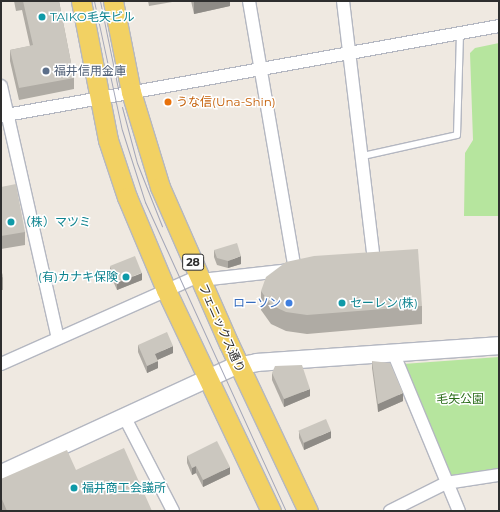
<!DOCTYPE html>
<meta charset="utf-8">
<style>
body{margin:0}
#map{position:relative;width:500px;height:512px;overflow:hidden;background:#efe9e1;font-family:Montserrat,"Noto Sans JP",sans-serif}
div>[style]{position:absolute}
.green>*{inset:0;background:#b6e59e}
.roads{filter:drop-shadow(1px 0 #b4b7c1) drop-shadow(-1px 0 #b4b7c1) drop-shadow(0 1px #b4b7c1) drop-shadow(0 -1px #b4b7c1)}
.lane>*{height:6px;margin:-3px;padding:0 3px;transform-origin:3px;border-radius:3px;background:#fff}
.street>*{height:12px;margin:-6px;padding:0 6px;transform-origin:6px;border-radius:6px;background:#fff}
.secondary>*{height:17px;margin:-8.5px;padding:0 8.5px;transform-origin:8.5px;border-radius:8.5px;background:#fff}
.primary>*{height:19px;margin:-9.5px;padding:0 9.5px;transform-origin:9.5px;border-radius:9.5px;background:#f2d163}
.tram>*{height:1px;margin:-0.5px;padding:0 0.5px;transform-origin:0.5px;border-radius:0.5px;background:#a3a6b8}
.wall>*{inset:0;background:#afaba4}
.shaded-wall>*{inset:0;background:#8e8b86}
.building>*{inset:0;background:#cbc7bf;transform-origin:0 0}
.dots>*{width:11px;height:11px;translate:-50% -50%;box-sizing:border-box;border:2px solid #fff;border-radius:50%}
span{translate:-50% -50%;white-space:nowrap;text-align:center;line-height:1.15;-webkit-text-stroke:3px #fff;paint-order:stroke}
.shield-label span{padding:1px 3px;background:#fff;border:1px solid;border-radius:3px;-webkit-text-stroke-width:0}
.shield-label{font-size:11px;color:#2e2e2e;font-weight:700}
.culture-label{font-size:12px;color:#0d838f}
.left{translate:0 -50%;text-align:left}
.right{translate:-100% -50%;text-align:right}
.service-label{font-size:12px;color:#4e5e75}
.food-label{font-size:12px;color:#c56008}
.shop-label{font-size:12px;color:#366cbe}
.street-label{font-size:12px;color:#2e2e2e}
.park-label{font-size:12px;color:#2c6e1b}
.frame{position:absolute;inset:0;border:2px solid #2e2e2e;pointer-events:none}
</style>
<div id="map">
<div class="green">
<i style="clip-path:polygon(499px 43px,499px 216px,464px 216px,465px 153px,473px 140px,470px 53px,475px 48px)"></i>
<i style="clip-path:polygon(499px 357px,499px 472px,451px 478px,403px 364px)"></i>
</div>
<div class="roads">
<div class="lane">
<i style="left:363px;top:156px;width:96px;rotate:-12.6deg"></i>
<i style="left:457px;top:135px;width:100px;rotate:-88.3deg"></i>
</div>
<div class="street">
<i style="left:249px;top:1px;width:272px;rotate:80.3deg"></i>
<i style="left:343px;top:1px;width:261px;rotate:83.2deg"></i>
<i style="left:374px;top:260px;width:8px;rotate:173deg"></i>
<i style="left:1px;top:86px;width:258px;rotate:77.3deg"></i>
<i style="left:1px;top:116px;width:506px;rotate:-10.24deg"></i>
<i style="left:201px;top:280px;width:90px;rotate:-6.4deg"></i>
<i style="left:393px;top:352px;width:172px;rotate:67.5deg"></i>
<i style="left:1px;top:364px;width:217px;rotate:-24deg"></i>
<i style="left:124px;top:416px;width:107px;rotate:62.7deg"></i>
<i style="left:390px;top:511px;width:63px;rotate:-26.6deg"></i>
<i style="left:446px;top:483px;width:54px;rotate:-8.6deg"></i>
</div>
<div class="secondary">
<i style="left:1px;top:473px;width:253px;rotate:-24.7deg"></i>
<i style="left:231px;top:367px;width:26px;rotate:-11deg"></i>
<i style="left:257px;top:362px;width:243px;rotate:-4deg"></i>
</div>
<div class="primary">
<i style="left:81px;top:1px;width:142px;rotate:79deg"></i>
<i style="left:108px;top:140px;width:60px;rotate:71.6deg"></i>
<i style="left:127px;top:197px;width:101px;rotate:67.2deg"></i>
<i style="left:166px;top:290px;width:245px;rotate:64.6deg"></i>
<i style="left:113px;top:1px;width:93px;rotate:78.8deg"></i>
<i style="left:131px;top:92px;width:99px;rotate:73deg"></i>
<i style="left:160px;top:187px;width:171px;rotate:66.3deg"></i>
<i style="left:229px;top:344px;width:185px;rotate:64.7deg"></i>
</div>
</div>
<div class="tram">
<i style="left:94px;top:1px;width:132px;rotate:77.8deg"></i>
<i style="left:122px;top:130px;width:76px;rotate:72.3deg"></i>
<i style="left:145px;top:202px;width:340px;rotate:65.5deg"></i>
<i style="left:100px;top:1px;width:90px;rotate:78.4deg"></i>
<i style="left:122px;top:107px;width:58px;rotate:75deg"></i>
<i style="left:137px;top:163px;width:68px;rotate:68.4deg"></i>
</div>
<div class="wall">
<i style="clip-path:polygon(14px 1px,59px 1px,74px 78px,74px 89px,19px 100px,10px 61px,10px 50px,30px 46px,22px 10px,16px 11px)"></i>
<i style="clip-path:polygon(148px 1px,178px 1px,149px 6px)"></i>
<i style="clip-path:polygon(191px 1px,230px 1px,230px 6px,194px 14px)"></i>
<i style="clip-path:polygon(1px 187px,25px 232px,25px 245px,1px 249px)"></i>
<i style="clip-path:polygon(214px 250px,241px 264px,228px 268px,217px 265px,214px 257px)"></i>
<i style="clip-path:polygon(110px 267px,142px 280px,117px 290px,110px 274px)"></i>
<i style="clip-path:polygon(1px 269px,3px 277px,3px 290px,1px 290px)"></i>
<i style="clip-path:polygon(261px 291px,422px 306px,422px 324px,307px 334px,286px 331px,271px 324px,261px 310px)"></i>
<i style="clip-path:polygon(138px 345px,173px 353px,157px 360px,158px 368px,147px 373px,138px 352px)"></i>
<i style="clip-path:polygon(372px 361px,403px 401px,378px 412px,372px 368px)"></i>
<i style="clip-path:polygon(272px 373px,310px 396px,284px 407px,272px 380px)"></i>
<i style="clip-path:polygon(299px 431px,331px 438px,304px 450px,299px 438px)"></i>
<i style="clip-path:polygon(187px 456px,230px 474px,203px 487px,196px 473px,192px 475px,187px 463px)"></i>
<i style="clip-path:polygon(76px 470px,152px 511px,1px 511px,1px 479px)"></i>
</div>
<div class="shaded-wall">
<i style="clip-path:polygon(194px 1px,230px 1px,230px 6px,194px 14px)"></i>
<i style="clip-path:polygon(241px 256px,241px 264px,228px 268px,228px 261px)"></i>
<i style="clip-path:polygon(142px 273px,142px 280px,117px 290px,117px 283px)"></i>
<i style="clip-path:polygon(173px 346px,173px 353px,155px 361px,155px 354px)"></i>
<i style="clip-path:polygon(158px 361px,158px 368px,147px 373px,147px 366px)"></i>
<i style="clip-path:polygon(310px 389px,310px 396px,284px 407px,284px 399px)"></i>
<i style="clip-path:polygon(403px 393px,403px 401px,378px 412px,378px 404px)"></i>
<i style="clip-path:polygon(331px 431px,331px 438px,304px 450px,304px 443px)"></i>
<i style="clip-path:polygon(196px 466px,196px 473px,192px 475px,192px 468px)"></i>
<i style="clip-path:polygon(230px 467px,230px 474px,203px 487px,203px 480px)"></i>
</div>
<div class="building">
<i style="clip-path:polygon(23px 1px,59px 1px,74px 78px,19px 88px,10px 50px,33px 45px)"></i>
<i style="clip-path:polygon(16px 184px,25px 232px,1px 236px,1px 187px)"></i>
<i style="clip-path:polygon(237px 243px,241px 256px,228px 261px,217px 258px,214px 250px)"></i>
<i style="clip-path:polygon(418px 249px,422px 306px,307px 315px,286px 312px,271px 305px,261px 291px,266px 277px,286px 262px,314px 256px)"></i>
<i style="left:135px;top:256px;width:18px;height:27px;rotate:68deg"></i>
<i style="clip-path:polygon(1px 269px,3px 277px,1px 278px)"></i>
<i style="clip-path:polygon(167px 332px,173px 346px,155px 354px,158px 361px,147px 366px,138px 345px)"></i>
<i style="clip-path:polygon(372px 361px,390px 363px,403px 393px,378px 404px)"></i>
<i style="clip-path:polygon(302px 365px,310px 389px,284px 399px,272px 373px,275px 366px)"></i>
<i style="left:326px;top:419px;width:13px;height:30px;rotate:67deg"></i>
<i style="clip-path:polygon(217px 441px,230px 467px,203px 480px,196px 466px,192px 468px,187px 456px)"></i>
<i style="clip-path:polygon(124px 448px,152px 511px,7px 511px,1px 497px,1px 479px,67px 450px,76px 470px)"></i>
</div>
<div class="dots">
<i style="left:42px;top:17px;background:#0f9aa8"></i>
<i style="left:46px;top:71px;background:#5c6f8a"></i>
<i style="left:168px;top:102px;background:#e8710a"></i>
<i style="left:11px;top:222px;background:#0f9aa8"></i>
<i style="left:126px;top:277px;background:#0f9aa8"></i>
<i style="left:289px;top:303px;background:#3f7fe0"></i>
<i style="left:342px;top:303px;background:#0f9aa8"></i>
<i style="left:74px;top:488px;background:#0f9aa8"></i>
</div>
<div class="shield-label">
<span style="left:193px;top:262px">28</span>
</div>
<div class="culture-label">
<span class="left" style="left:50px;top:17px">TAIKO毛矢ビル</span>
<span class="left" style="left:19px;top:222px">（株）マツミ</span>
<span class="right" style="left:118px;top:277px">(有)カナキ保険</span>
<span class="left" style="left:350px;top:303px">セーレン(株)</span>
<span class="left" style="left:82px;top:488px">福井商工会議所</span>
</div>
<div class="service-label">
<span class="left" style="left:54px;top:71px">福井信用金庫</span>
</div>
<div class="food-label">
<span class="left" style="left:176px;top:102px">うな信(Una-Shin)</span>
</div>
<div class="shop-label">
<span class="right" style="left:281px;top:303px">ローソン</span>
</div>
<div class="street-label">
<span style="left:222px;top:328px;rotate:66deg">フェニックス通り</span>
</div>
<div class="park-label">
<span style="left:460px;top:399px">毛矢公園</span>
</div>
<div class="frame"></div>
</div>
